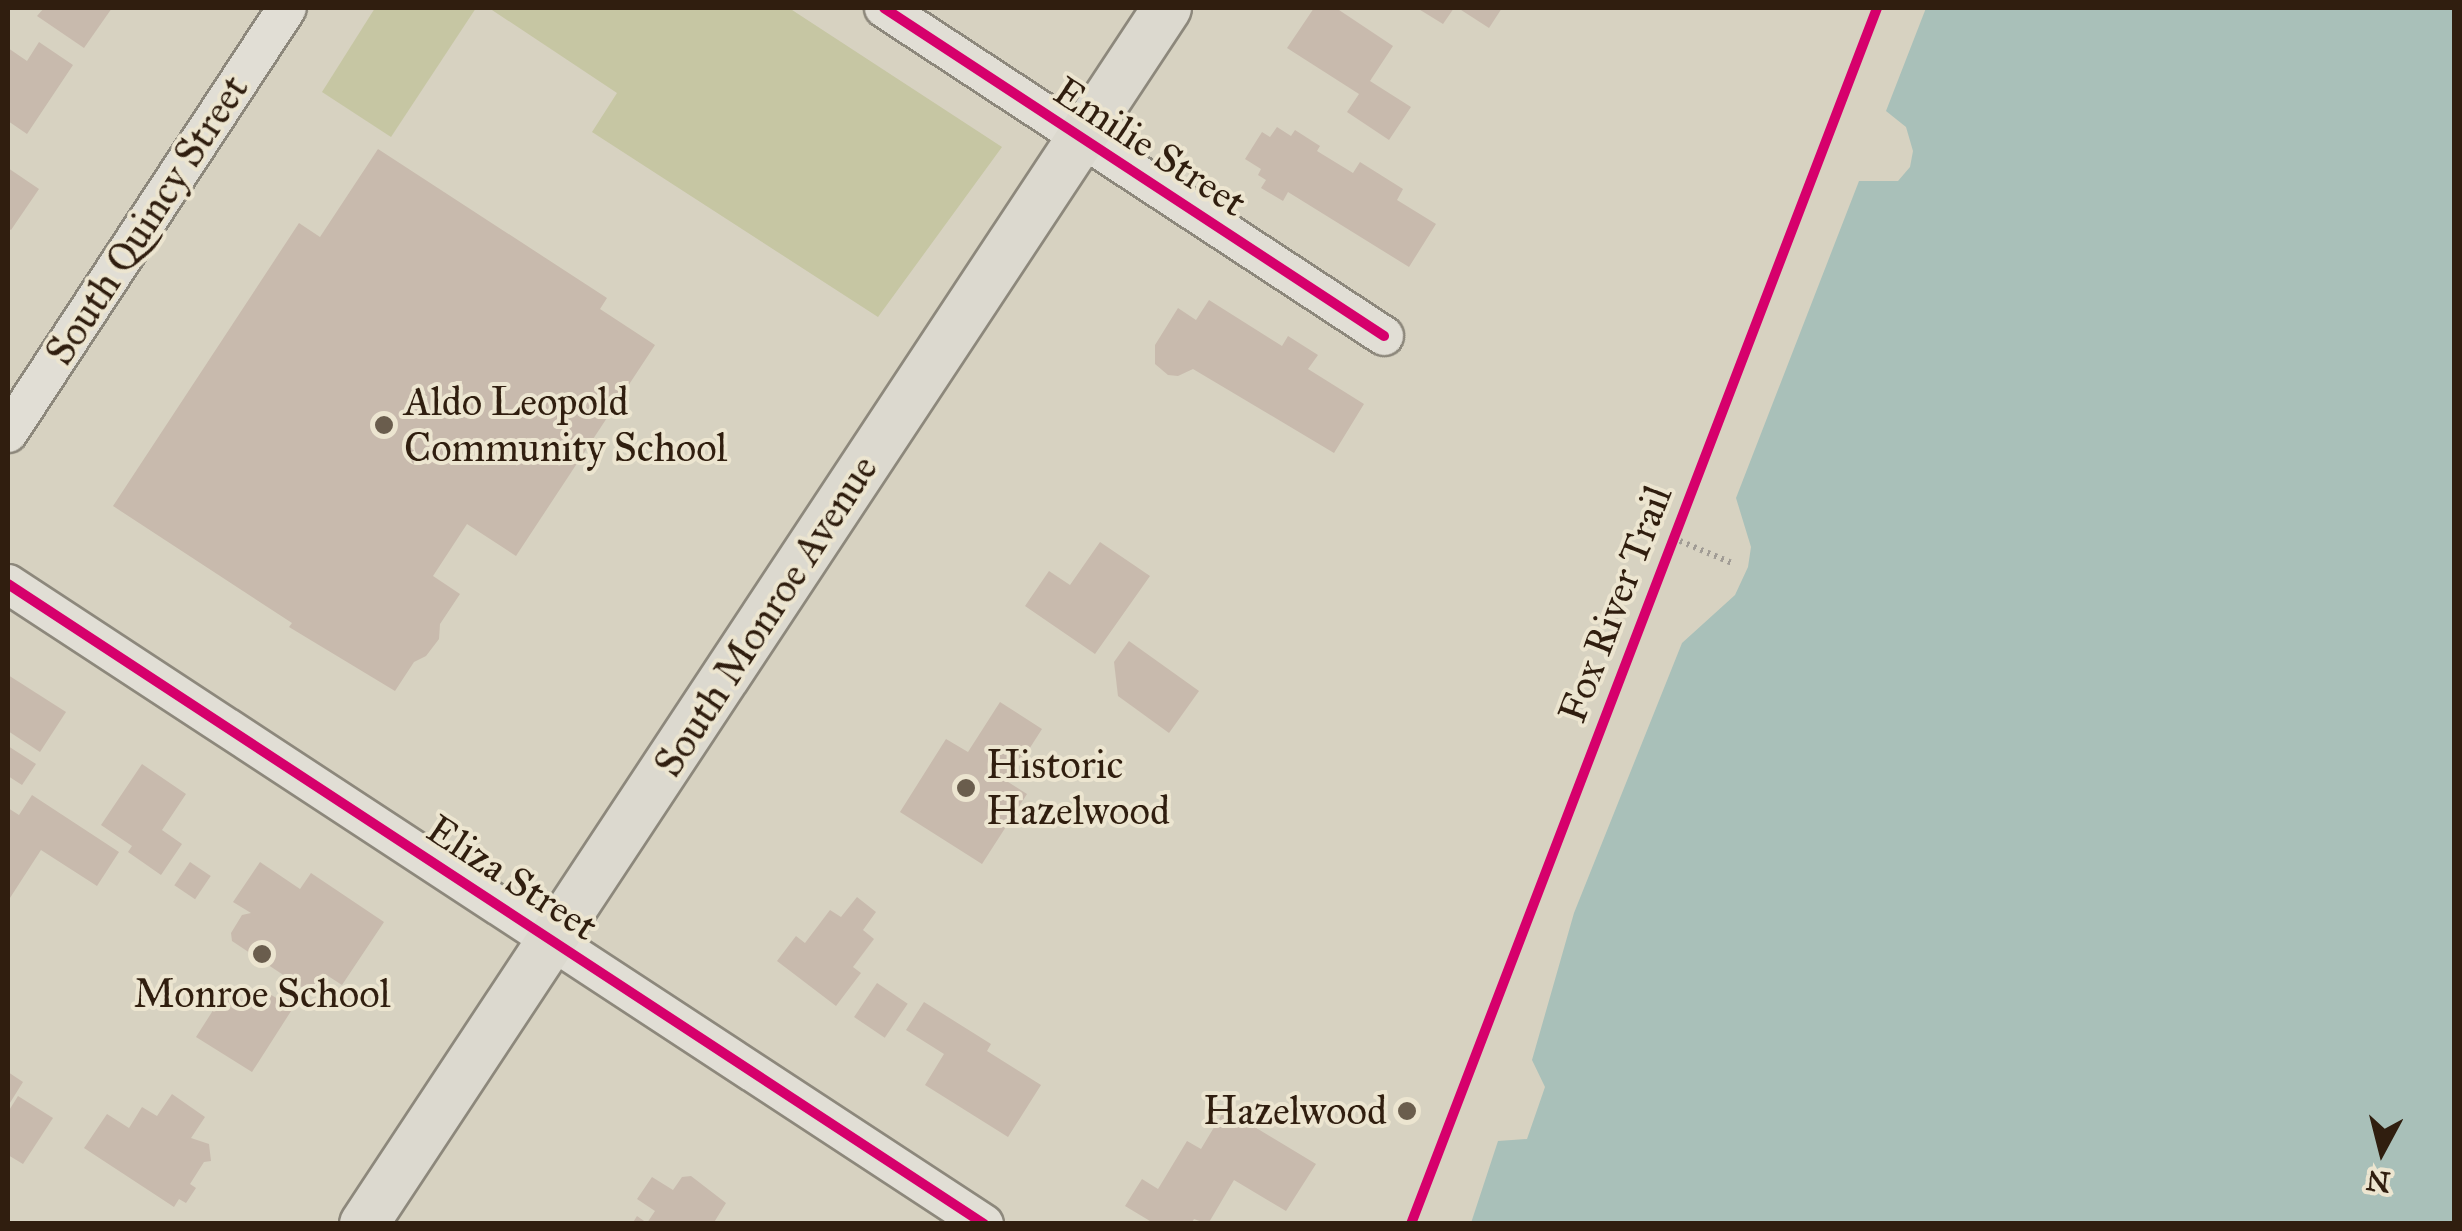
<!DOCTYPE html>
<style>
body{margin:0}
#map{position:relative;width:2462px;height:1231px;overflow:hidden;background:#d7d2c1;font-family:"IM FELL Great Primer",serif}
div>[style]{position:absolute}
.green>*{inset:0;background:#c6c6a3}
.water>*{inset:0;background:#a9c0b9}
.building>*{inset:0;background:#c8baad;transform-origin:0 0}
.path>*{height:6px;margin-top:-3px;transform-origin:0;background:repeating-linear-gradient(90deg,#a19c95 0 2.5px,transparent 0 7.5px)}
.roads{filter:drop-shadow(2px 0 #8d887c) drop-shadow(-2px 0 #8d887c) drop-shadow(0 2px #8d887c) drop-shadow(0 -2px #8d887c)}
.minor>*{height:38px;margin:-19px;padding:0 19px;transform-origin:19px;border-radius:19px;background:#e1ded5}
.major>*{height:48px;margin:-24px;padding:0 24px;transform-origin:24px;border-radius:24px;background:#dcd9cf}
.cycleway>*{height:10px;margin:-5px;padding:0 5px;transform-origin:5px;border-radius:5px;background:#d6006c}
.dots>*{width:28px;height:28px;translate:-50% -50%;box-sizing:border-box;border:5px solid #ece5d0;border-radius:50%}
span{translate:-50% -50%;white-space:nowrap;text-align:center;line-height:1.15;-webkit-text-stroke:8px #ece5d0;paint-order:stroke}
.street-label{font-size:40px;color:#301e0f}
.poi-label{font-size:40px;color:#301e0f}
.left{translate:0 -50%;text-align:left}
.right{translate:-100% -50%;text-align:right}
.frame{position:absolute;inset:0;border:10px solid #301e0f;pointer-events:none}
.north{position:absolute;left:2332px;top:1101px;width:100px;height:100px;-webkit-text-stroke:8px #ece5d0;paint-order:stroke;rotate:187deg;font-size:28px;font-weight:700;line-height:40px;text-align:center;color:#301e0f}
.north::after{content:'';display:block;margin:auto;width:35px;height:45px;background:#301e0f;clip-path:polygon(50% 0,100% 100%,50% 72%,0 100%)}
</style>
<div id="map">
<div class="green">
<i style="clip-path:polygon(375px 8px,476px 8px,391px 137px,322px 92px)"></i>
<i style="clip-path:polygon(489px 8px,789px 8px,1002px 147px,878px 317px,592px 132px,617px 93px)"></i>
</div>
<div class="water">
<i style="clip-path:polygon(1926px 8px,2454px 8px,2454px 1223px,1471px 1223px,1498px 1141px,1527px 1139px,1545px 1087px,1532px 1060px,1574px 913px,1682px 643px,1735px 595px,1748px 567px,1751px 547px,1736px 498px,1859px 181px,1898px 181px,1910px 167px,1913px 151px,1906px 127px,1886px 111px)"></i>
</div>
<div class="building">
<i style="clip-path:polygon(44px 8px,112px 8px,84px 48px,37px 16px)"></i>
<i style="clip-path:polygon(1314px 8px,1336px 8px,1393px 46px,1370px 81px,1411px 107px,1389px 140px,1347px 112px,1359px 94px,1287px 48px)"></i>
<i style="clip-path:polygon(1417px 8px,1454px 8px,1443px 24px)"></i>
<i style="clip-path:polygon(1458px 8px,1502px 8px,1489px 28px)"></i>
<i style="clip-path:polygon(39px 42px,73px 65px,27px 134px,8px 121px,8px 48px,27px 61px)"></i>
<i style="clip-path:polygon(1277px 127px,1291px 136px,1295px 130px,1320px 146px,1317px 151px,1353px 173px,1360px 162px,1403px 189px,1397px 200px,1436px 224px,1409px 267px,1288px 192px,1283px 201px,1261px 188px,1266px 180px,1258px 175px,1261px 169px,1245px 159px,1262px 132px,1270px 137px)"></i>
<i style="clip-path:polygon(378px 149px,607px 298px,600px 309px,655px 345px,516px 556px,467px 524px,433px 576px,460px 594px,440px 624px,439px 639px,426px 656px,414px 662px,395px 691px,289px 627px,292px 623px,113px 506px,299px 223px,320px 237px)"></i>
<i style="clip-path:polygon(8px 168px,39px 189px,11px 230px,8px 228px)"></i>
<i style="clip-path:polygon(1209px 300px,1282px 346px,1288px 336px,1318px 355px,1308px 369px,1364px 404px,1334px 453px,1193px 369px,1178px 376px,1168px 375px,1155px 364px,1155px 345px,1178px 308px,1196px 320px)"></i>
<i style="clip-path:polygon(1100px 542px,1150px 576px,1095px 654px,1025px 606px,1049px 571px,1070px 585px)"></i>
<i style="clip-path:polygon(1129px 641px,1199px 691px,1169px 733px,1118px 696px,1114px 662px)"></i>
<i style="clip-path:polygon(8px 675px,66px 712px,40px 752px,8px 731px)"></i>
<i style="clip-path:polygon(1000px 702px,1042px 729px,1008px 782px,1027px 794px,982px 864px,900px 812px,946px 739px,968px 752px)"></i>
<i style="clip-path:polygon(8px 746px,36px 764px,22px 785px,8px 776px)"></i>
<i style="clip-path:polygon(142px 764px,186px 794px,162px 830px,182px 844px,161px 875px,128px 852px,132px 846px,101px 825px)"></i>
<i style="clip-path:polygon(32px 795px,119px 852px,97px 886px,41px 850px,8px 901px,8px 808px,19px 815px)"></i>
<i style="left:190px;top:862px;width:25px;height:28px;rotate:34deg"></i>
<i style="clip-path:polygon(260px 862px,300px 889px,311px 873px,384px 922px,342px 985px,325px 974px,312px 994px,232px 941px,231px 933px,242px 915px,251px 913px,233px 902px)"></i>
<i style="clip-path:polygon(857px 897px,876px 912px,863px 930px,874px 939px,853px 967px,861px 973px,836px 1006px,777px 961px,796px 936px,805px 943px,830px 910px,841px 917px)"></i>
<i style="left:877px;top:983px;width:37px;height:41px;rotate:34deg"></i>
<i style="clip-path:polygon(258px 987px,293px 1008px,252px 1072px,196px 1037px,226px 990px,247px 1004px)"></i>
<i style="clip-path:polygon(924px 1002px,991px 1044px,987px 1051px,1041px 1085px,1008px 1137px,925px 1085px,944px 1054px,906px 1030px)"></i>
<i style="clip-path:polygon(8px 1072px,23px 1082px,8px 1106px)"></i>
<i style="clip-path:polygon(172px 1094px,205px 1117px,191px 1138px,209px 1144px,211px 1161px,204px 1162px,190px 1184px,196px 1188px,186px 1203px,179px 1199px,174px 1207px,84px 1148px,107px 1114px,129px 1128px,142px 1107px,157px 1116px)"></i>
<i style="clip-path:polygon(18px 1096px,53px 1118px,23px 1164px,8px 1155px,8px 1112px)"></i>
<i style="clip-path:polygon(1225px 1109px,1316px 1164px,1286px 1211px,1234px 1180px,1208px 1224px,1194px 1219px,1191px 1224px,1155px 1224px,1125px 1206px,1142px 1179px,1158px 1189px,1187px 1141px,1201px 1149px)"></i>
<i style="clip-path:polygon(691px 1176px,726px 1203px,713px 1224px,632px 1224px,637px 1216px,647px 1223px,655px 1211px,637px 1199px,652px 1177px,673px 1190px,682px 1177px)"></i>
</div>
<div class="path">
<i style="left:1673px;top:538px;width:64px;rotate:23deg"></i>
<i style="left:1411px;top:1224px;width:1302px;rotate:-69.03deg"></i>
</div>
<div class="roads">
<div class="minor">
<i style="left:884px;top:8px;width:598px;rotate:33.26deg"></i>
<i style="left:8px;top:433px;width:508px;rotate:-56.72deg"></i>
<i style="left:8px;top:584px;width:1167px;rotate:33.25deg"></i>
</div>
<div class="major">
<i style="left:364px;top:1224px;width:1457px;rotate:-56.56deg"></i>
</div>
</div>
<div class="cycleway">
<i style="left:884px;top:8px;width:598px;rotate:33.26deg"></i>
<i style="left:8px;top:584px;width:1167px;rotate:33.25deg"></i>
<i style="left:1411px;top:1224px;width:1302px;rotate:-69.03deg"></i>
</div>
<div class="dots">
<i style="left:384px;top:425px;background:#6a5d4d"></i>
<i style="left:966px;top:788px;background:#6a5d4d"></i>
<i style="left:262px;top:954px;background:#6a5d4d"></i>
<i style="left:1407px;top:1111px;background:#6a5d4d"></i>
</div>
<div class="street-label">
<span style="left:1150px;top:147px;rotate:33deg">Emilie Street</span>
<span style="left:147px;top:220px;rotate:-57deg">South Quincy Street</span>
<span style="left:1615px;top:604px;rotate:-69deg">Fox River Trail</span>
<span style="left:766px;top:616px;rotate:-57deg">South Monroe Avenue</span>
<span style="left:512px;top:878px;rotate:33deg">Eliza Street</span>
</div>
<div class="poi-label">
<span class="left" style="left:404px;top:425px">Aldo Leopold<br>Community School</span>
<span class="left" style="left:986px;top:788px">Historic<br>Hazelwood</span>
<span style="left:262px;top:994px">Monroe School</span>
<span class="right" style="left:1387px;top:1111px">Hazelwood</span>
</div>
<div class="frame"></div>
<div class="north">N</div>
</div>
